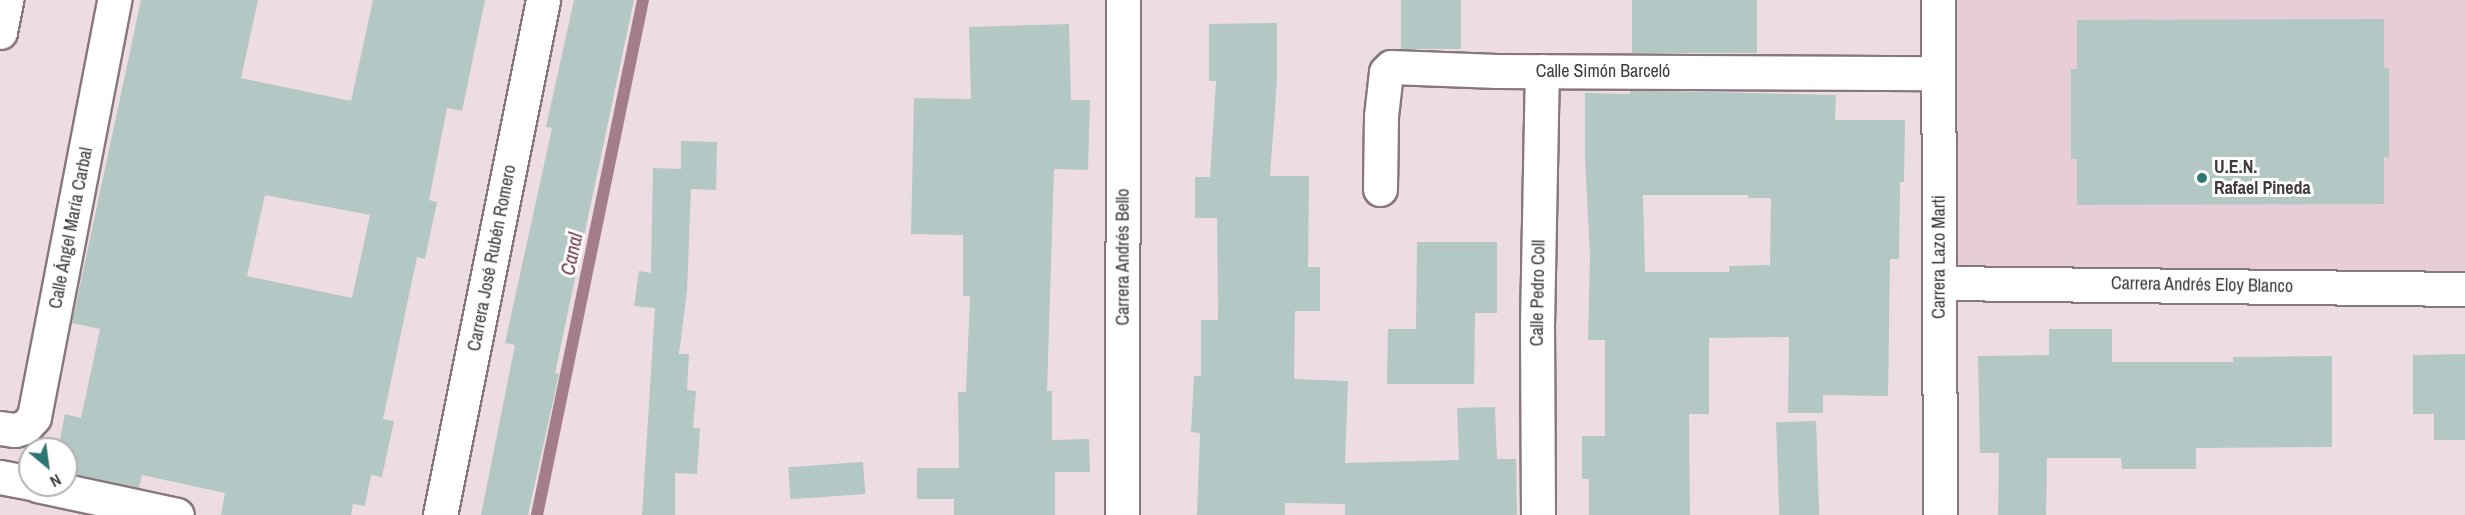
<!DOCTYPE html>
<meta charset="utf-8">
<style>
body{margin:0}
#map{position:relative;width:2465px;height:515px;overflow:hidden;background:#eedce3;font-family:"Archivo Narrow",sans-serif}
div>[style]{position:absolute}
.built>*{inset:0;background:#e7cdd7;transform-origin:0 0}
.stream>*{height:12px;margin:-6px;padding:0 6px;transform-origin:6px;border-radius:6px;background:#a47d8c}
.building>*{inset:0;background:#b3c7c5;transform-origin:0 0}
.roads{filter:drop-shadow(2px 0 #88787d) drop-shadow(-2px 0 #88787d) drop-shadow(0 2px #88787d) drop-shadow(0 -2px #88787d)}
.street>*{height:33px;margin:-16.5px;padding:0 16.5px;transform-origin:16.5px;border-radius:16.5px;background:#fff}
.dots>*{width:16px;height:16px;translate:-50% -50%;box-sizing:border-box;border:3px solid #fff;border-radius:50%}
span{translate:-50% -50%;white-space:nowrap;text-align:center;line-height:1.15;-webkit-text-stroke:6px #fff;paint-order:stroke}
.street-label{font-size:18px;color:#423b3d}
.poi-label{font-size:18px;color:#423b3d;font-weight:700}
.left{translate:0 -50%;text-align:left}
.water-label{font-size:20px;color:#6f384f;font-style:italic}
.north{position:absolute;left:18px;top:437px;width:60px;height:60px;box-sizing:border-box;background:#fff;border:2px solid #b3b1b1;border-radius:50%;rotate:151deg;font-size:16px;font-weight:700;line-height:24px;text-align:center;color:#423b3d}
.north::after{content:'';display:block;margin:auto;width:21px;height:27px;background:#2d7773;clip-path:polygon(50% 0,100% 100%,50% 72%,0 100%)}
</style>
<div id="map">
<div class="built">
<i style="left:1938px;top:0;width:527px;height:283px"></i>
</div>
<div class="stream">
<i style="left:537px;top:515px;width:526px;rotate:-78.37deg"></i>
</div>
<div class="building">
<i style="clip-path:polygon(evenodd,141px 0,258px 0,241px 78px,351px 101px,373px 0,485px 0,462px 111px,447px 108px,429px 200px,437px 202px,425px 259px,417px 257px,383px 419px,394px 421px,382px 477px,371px 475px,365px 506px,353px 504px,351px 515px,221px 515px,225px 493px,142px 475px,139px 488px,66px 472px,66px 449px,58px 449px,65px 414px,81px 418px,100px 329px,72px 323px,141px 0,265px 195px,370px 215px,352px 298px,247px 276px,265px 195px)"></i>
<i style="clip-path:polygon(574px 0,634px 0,555px 373px,559px 374px,528px 515px,481px 515px,515px 345px,505px 343px,552px 128px,546px 127px)"></i>
<i style="left:1401px;top:0;width:60px;height:49px"></i>
<i style="left:1632px;top:0;width:125px;height:53px"></i>
<i style="clip-path:polygon(2384px 19px,2384px 68px,2389px 68px,2389px 158px,2384px 157px,2384px 204px,2077px 205px,2077px 159px,2071px 159px,2071px 69px,2077px 69px,2077px 20px)"></i>
<i style="clip-path:polygon(1277px 23px,1277px 80px,1270px 176px,1309px 176px,1308px 267px,1320px 267px,1320px 311px,1295px 311px,1294px 379px,1348px 381px,1345px 463px,1459px 460px,1457px 408px,1495px 407px,1497px 459px,1516px 459px,1517px 515px,1345px 515px,1345px 504px,1285px 503px,1285px 515px,1197px 515px,1200px 433px,1191px 432px,1194px 376px,1201px 376px,1201px 320px,1218px 320px,1217px 218px,1195px 218px,1195px 177px,1210px 177px,1216px 81px,1209px 81px,1209px 24px)"></i>
<i style="clip-path:polygon(1069px 24px,1071px 100px,1090px 100px,1088px 170px,1054px 169px,1047px 391px,1052px 391px,1052px 440px,1089px 439px,1090px 472px,1055px 472px,1055px 515px,954px 515px,954px 499px,917px 499px,917px 468px,959px 468px,958px 392px,966px 392px,970px 296px,963px 296px,963px 235px,911px 234px,914px 98px,971px 99px,969px 27px)"></i>
<i style="clip-path:polygon(evenodd,1630px 90px,1836px 95px,1835px 120px,1905px 120px,1904px 182px,1900px 182px,1899px 259px,1890px 259px,1888px 396px,1823px 395px,1823px 413px,1788px 413px,1789px 337px,1709px 338px,1709px 414px,1689px 414px,1690px 515px,1589px 515px,1589px 479px,1582px 479px,1582px 436px,1605px 436px,1605px 340px,1588px 340px,1590px 255px,1585px 159px,1585px 93px,1630px 94px,1630px 90px,1643px 195px,1748px 195px,1748px 198px,1771px 198px,1770px 265px,1729px 266px,1729px 272px,1645px 272px,1643px 195px)"></i>
<i style="clip-path:polygon(681px 141px,717px 142px,716px 190px,691px 189px,687px 291px,679px 354px,689px 354px,687px 390px,696px 391px,693px 428px,700px 428px,697px 474px,675px 473px,675px 515px,642px 515px,655px 308px,634px 306px,639px 271px,651px 273px,653px 168px,681px 169px)"></i>
<i style="clip-path:polygon(1417px 242px,1497px 242px,1497px 313px,1475px 313px,1474px 384px,1387px 384px,1388px 329px,1416px 329px)"></i>
<i style="clip-path:polygon(2049px 329px,2112px 329px,2112px 362px,2233px 362px,2233px 357px,2332px 356px,2332px 447px,2196px 448px,2196px 469px,2122px 469px,2121px 458px,2047px 458px,2046px 515px,1998px 515px,1999px 453px,1980px 453px,1978px 356px,2049px 355px)"></i>
<i style="clip-path:polygon(2465px 354px,2465px 440px,2434px 440px,2434px 414px,2413px 414px,2413px 355px)"></i>
<i style="left:1816px;top:421px;width:94px;height:40px;rotate:88deg"></i>
<i style="left:863px;top:462px;width:32px;height:75px;rotate:86deg"></i>
</div>
<div class="roads">
<div class="street">
<i style="left:1938px;top:0;width:515px;rotate:89.78deg"></i>
<i style="left:0;top:32px;width:33px;rotate:-79deg"></i>
<i style="left:1380px;top:189px;width:73px;rotate:-89.2deg"></i>
<i style="left:1381px;top:116px;width:44px;rotate:-83.5deg"></i>
<i style="left:1386px;top:72px;width:7px;rotate:-45deg"></i>
<i style="left:1391px;top:67px;width:106px;rotate:2.2deg"></i>
<i style="left:1497px;top:71px;width:441px;rotate:0.3deg"></i>
<i style="left:1939px;top:283px;width:526px;rotate:0.65deg"></i>
<i style="left:0;top:428px;width:15px;rotate:8deg"></i>
<i style="left:15px;top:430px;width:10px;rotate:-17deg"></i>
<i style="left:25px;top:427px;width:13px;rotate:-48deg"></i>
<i style="left:34px;top:417px;width:425px;rotate:-79.1deg"></i>
<i style="left:0;top:477px;width:31px;rotate:11deg"></i>
<i style="left:37px;top:485px;width:143px;rotate:12.1deg"></i>
<i style="left:440px;top:515px;width:525px;rotate:-78.69deg"></i>
<i style="left:1122px;top:515px;width:515px;rotate:-89.89deg"></i>
<i style="left:1538px;top:515px;width:190px;rotate:-90.3deg"></i>
<i style="left:1537px;top:325px;width:254px;rotate:-88.9deg"></i>
</div>
</div>
<div class="dots">
<i style="left:2202px;top:178px;background:#2d7773"></i>
</div>
<div class="street-label">
<span style="left:1603px;top:71px">Calle Simón Barceló</span>
<span style="left:71px;top:228px;rotate:-79deg">Calle Ángel María Carbal</span>
<span style="left:1123px;top:257px;rotate:-90deg">Carrera Andrés Bello</span>
<span style="left:1939px;top:257px;rotate:-90deg">Carrera Lazo Marti</span>
<span style="left:492px;top:258px;rotate:-79deg">Carrera José Rubén Romero</span>
<span style="left:2202px;top:285px;rotate:1deg">Carrera Andrés Eloy Blanco</span>
<span style="left:1538px;top:293px;rotate:-89deg">Calle Pedro Coll</span>
</div>
<div class="poi-label">
<span class="left" style="left:2214px;top:178px">U.E.N.<br>Rafael Pineda</span>
</div>
<div class="water-label">
<span style="left:571px;top:254px;rotate:-78deg">Canal</span>
</div>
<div class="north">N</div>
</div>
